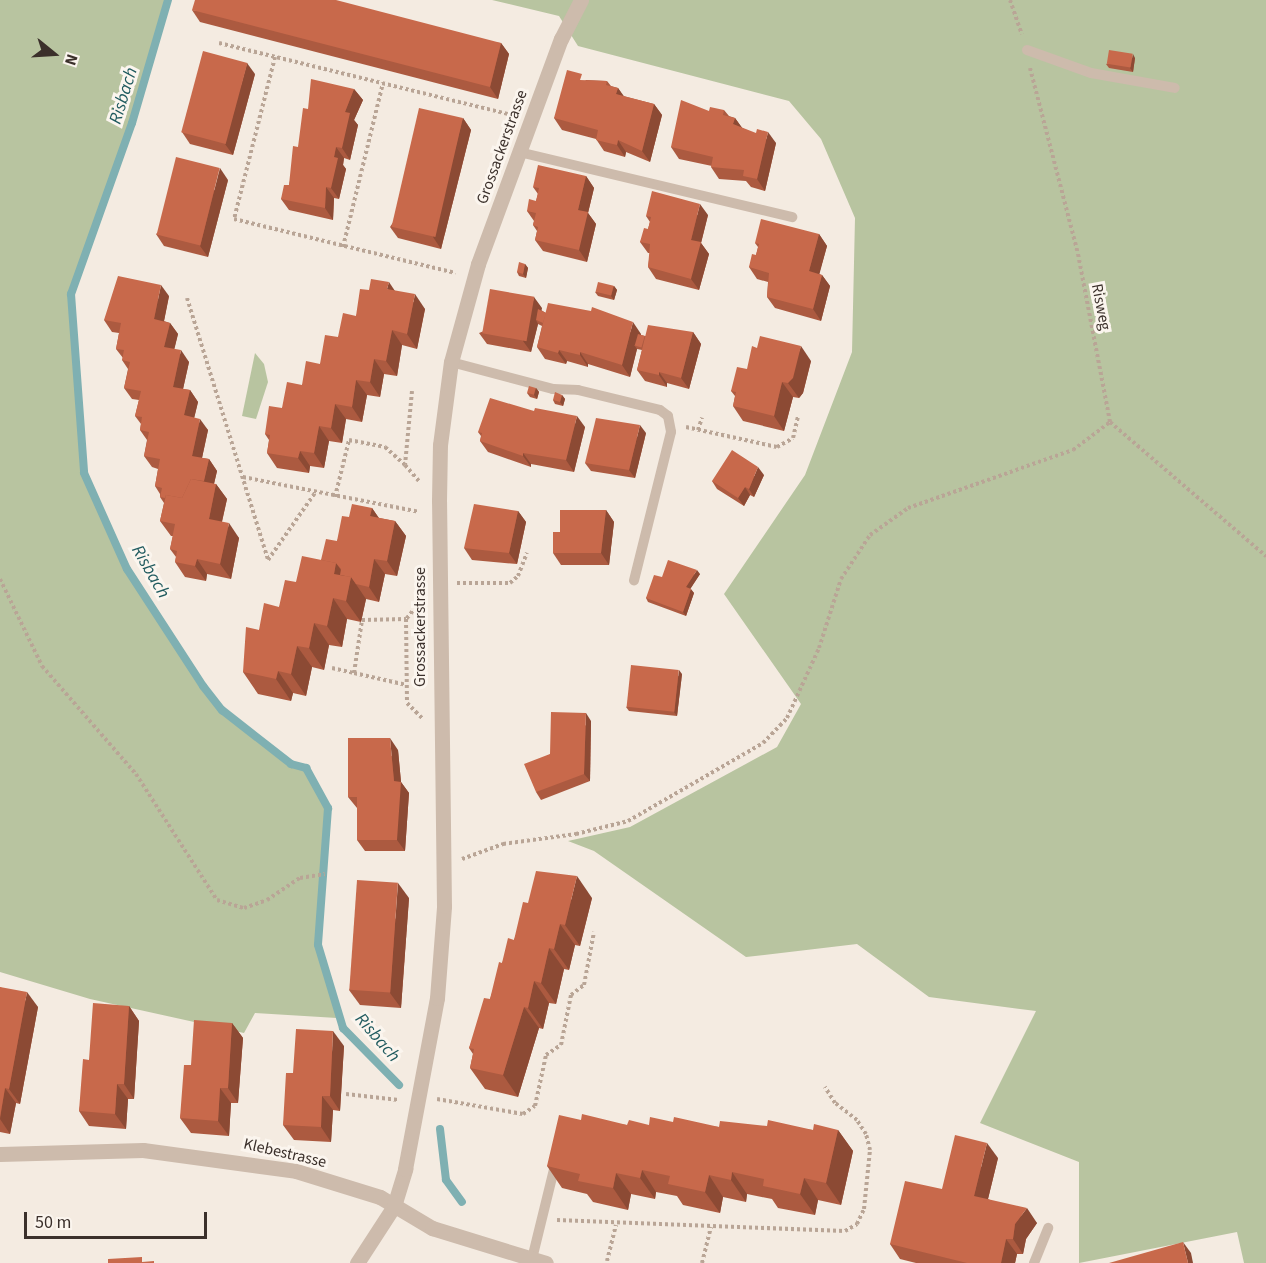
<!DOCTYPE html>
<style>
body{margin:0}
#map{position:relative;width:1266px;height:1263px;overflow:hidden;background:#f4ebe1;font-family:"Source Sans 3",sans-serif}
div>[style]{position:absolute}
.green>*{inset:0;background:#b8c4a0}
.stream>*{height:8px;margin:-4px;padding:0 4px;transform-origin:4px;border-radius:4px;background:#7fb0b2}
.path>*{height:4px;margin-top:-2px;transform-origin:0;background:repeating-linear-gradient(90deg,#b9a596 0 3px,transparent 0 6px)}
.service>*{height:10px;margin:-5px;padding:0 5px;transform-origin:5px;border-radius:5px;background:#cdbbac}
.minor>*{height:15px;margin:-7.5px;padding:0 7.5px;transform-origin:7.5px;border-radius:7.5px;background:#cdbbac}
.wall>*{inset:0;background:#ac5a40}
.shaded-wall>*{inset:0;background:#8c4a34}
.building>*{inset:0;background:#c8694b;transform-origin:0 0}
span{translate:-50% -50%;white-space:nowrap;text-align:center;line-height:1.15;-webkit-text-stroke:6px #fbf5ee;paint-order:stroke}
.street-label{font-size:16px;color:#3b302b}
.water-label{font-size:18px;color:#1f5a5e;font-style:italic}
.north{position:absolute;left:24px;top:24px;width:60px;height:60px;-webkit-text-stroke:4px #fbf5ee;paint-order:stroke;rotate:108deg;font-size:16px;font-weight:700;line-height:24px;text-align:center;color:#3b302b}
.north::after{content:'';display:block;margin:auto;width:21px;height:27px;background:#3b302b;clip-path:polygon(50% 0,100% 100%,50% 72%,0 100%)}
.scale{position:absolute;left:24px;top:1212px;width:183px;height:27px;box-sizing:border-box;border:3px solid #3b302b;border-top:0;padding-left:8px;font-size:18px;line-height:21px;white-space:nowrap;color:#3b302b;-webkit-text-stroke:4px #fbf5ee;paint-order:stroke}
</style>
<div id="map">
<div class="green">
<i style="clip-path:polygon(0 0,168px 0,132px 123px,71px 294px,84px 473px,127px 569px,203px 686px,222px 710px,291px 763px,306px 768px,328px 808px,318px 945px,337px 1018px,255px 1013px,244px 1033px,90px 999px,0 972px)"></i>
<i style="clip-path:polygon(492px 0,1266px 0,1266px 1263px,1244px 1263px,1237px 1232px,1079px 1263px,1079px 1162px,980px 1123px,1036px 1011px,929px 997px,857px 944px,746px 957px,594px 851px,568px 841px,630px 827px,777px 747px,801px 704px,724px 594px,805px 475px,852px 352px,855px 218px,821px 139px,789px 101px,578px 46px,559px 16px)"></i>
<i style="clip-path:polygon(255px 353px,264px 364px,268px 382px,256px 419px,242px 416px)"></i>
</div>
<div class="stream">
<i style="left:168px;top:0;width:128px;rotate:106.3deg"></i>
<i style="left:132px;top:123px;width:182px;rotate:109.6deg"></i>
<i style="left:71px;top:294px;width:179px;rotate:85.8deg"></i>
<i style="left:84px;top:473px;width:105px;rotate:65.9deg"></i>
<i style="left:127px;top:569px;width:140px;rotate:57deg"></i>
<i style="left:203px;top:686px;width:31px;rotate:52deg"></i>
<i style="left:222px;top:710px;width:88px;rotate:38deg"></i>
<i style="left:291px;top:764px;width:16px;rotate:15deg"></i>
<i style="left:306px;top:768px;width:46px;rotate:61.2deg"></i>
<i style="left:328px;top:808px;width:137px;rotate:94.2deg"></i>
<i style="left:318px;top:945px;width:87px;rotate:73.2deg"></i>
<i style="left:343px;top:1028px;width:80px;rotate:45.5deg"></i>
<i style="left:440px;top:1129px;width:51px;rotate:83.3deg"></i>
<i style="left:446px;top:1180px;width:27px;rotate:54deg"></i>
</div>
<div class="path">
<i style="left:1010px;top:0;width:36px;rotate:71deg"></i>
<i style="left:219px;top:43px;width:302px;rotate:13.8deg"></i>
<i style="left:275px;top:57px;width:167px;rotate:104.2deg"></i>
<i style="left:234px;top:219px;width:228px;rotate:13.7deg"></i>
<i style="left:1030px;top:68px;width:192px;rotate:75.5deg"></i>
<i style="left:1078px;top:254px;width:171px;rotate:79.2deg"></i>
<i style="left:1110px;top:422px;width:206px;rotate:40.7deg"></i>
<i style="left:343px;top:247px;width:169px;rotate:-76.3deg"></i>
<i style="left:187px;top:298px;width:274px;rotate:72.8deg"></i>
<i style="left:268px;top:560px;width:82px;rotate:-55deg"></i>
<i style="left:412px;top:391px;width:74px;rotate:95.4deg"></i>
<i style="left:405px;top:465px;width:21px;rotate:49deg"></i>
<i style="left:686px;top:427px;width:93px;rotate:12.4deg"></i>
<i style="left:777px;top:447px;width:18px;rotate:-29deg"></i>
<i style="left:793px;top:438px;width:22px;rotate:-77deg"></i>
<i style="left:698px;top:430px;width:13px;rotate:-72deg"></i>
<i style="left:243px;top:477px;width:179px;rotate:11.2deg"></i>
<i style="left:335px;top:497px;width:59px;rotate:-76.2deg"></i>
<i style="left:349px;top:440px;width:37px;rotate:11deg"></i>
<i style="left:385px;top:447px;width:27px;rotate:42deg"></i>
<i style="left:0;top:579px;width:97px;rotate:64.2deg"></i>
<i style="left:42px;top:666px;width:143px;rotate:49deg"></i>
<i style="left:136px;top:774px;width:150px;rotate:57.3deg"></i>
<i style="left:217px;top:900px;width:28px;rotate:17deg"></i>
<i style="left:244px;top:908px;width:24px;rotate:-19deg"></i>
<i style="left:267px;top:900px;width:40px;rotate:-34deg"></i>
<i style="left:300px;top:878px;width:25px;rotate:-9deg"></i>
<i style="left:457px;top:583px;width:53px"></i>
<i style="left:510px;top:583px;width:11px;rotate:-41deg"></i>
<i style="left:518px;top:576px;width:25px;rotate:-69deg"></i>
<i style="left:420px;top:602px;width:22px;rotate:129deg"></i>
<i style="left:406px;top:619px;width:84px;rotate:89.3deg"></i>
<i style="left:407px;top:703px;width:21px;rotate:45deg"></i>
<i style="left:332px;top:668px;width:23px;rotate:13deg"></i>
<i style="left:354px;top:673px;width:54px;rotate:-81.4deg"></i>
<i style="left:362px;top:620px;width:44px;rotate:-1.3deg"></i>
<i style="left:354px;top:673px;width:54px;rotate:12.8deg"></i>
<i style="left:462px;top:859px;width:44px;rotate:-20.1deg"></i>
<i style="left:503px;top:844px;width:74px;rotate:-7.8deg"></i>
<i style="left:576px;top:834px;width:54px;rotate:-14deg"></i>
<i style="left:628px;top:821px;width:156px;rotate:-30deg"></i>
<i style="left:763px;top:743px;width:35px;rotate:-46deg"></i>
<i style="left:787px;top:718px;width:77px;rotate:-65.4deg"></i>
<i style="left:819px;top:648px;width:72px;rotate:-72.3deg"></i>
<i style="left:841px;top:579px;width:53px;rotate:-56.6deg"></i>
<i style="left:870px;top:535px;width:47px;rotate:-35.4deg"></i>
<i style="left:908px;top:508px;width:175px;rotate:-19.4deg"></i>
<i style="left:1073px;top:450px;width:46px;rotate:-37.1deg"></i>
<i style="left:346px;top:1094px;width:53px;rotate:6.5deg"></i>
<i style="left:437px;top:1099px;width:87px;rotate:9.9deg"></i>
<i style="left:523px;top:1114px;width:14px;rotate:-34deg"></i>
<i style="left:535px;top:1106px;width:52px;rotate:-77.8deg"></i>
<i style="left:546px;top:1055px;width:18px;rotate:-34deg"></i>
<i style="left:561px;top:1045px;width:51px;rotate:-78.7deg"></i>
<i style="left:571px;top:995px;width:16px;rotate:-38deg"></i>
<i style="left:584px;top:985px;width:54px;rotate:-79.3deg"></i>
<i style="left:557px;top:1220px;width:288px;rotate:2.2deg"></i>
<i style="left:845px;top:1231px;width:14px;rotate:-30deg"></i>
<i style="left:857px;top:1224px;width:17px;rotate:-65deg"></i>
<i style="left:864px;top:1209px;width:59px;rotate:-84.2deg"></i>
<i style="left:870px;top:1150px;width:16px;rotate:-104deg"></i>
<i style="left:866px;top:1134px;width:17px;rotate:-123deg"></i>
<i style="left:857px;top:1120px;width:28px;rotate:-142deg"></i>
<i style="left:835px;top:1103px;width:19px;rotate:-122deg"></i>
<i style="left:607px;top:1261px;width:37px;rotate:-76deg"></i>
<i style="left:702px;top:1263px;width:37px;rotate:-76deg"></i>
</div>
<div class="service">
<i style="left:1027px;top:50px;width:68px;rotate:19.8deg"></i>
<i style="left:1091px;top:73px;width:85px;rotate:10.1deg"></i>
<i style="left:519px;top:152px;width:281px;rotate:13.4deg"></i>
<i style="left:451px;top:362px;width:106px;rotate:14.8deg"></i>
<i style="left:553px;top:389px;width:25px;rotate:2deg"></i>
<i style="left:578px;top:390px;width:84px;rotate:13.7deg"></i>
<i style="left:660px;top:410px;width:10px;rotate:37deg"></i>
<i style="left:668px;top:416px;width:16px;rotate:79deg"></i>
<i style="left:671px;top:432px;width:153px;rotate:104deg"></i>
<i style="left:531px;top:1263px;width:101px;rotate:-76.2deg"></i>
<i style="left:1034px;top:1263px;width:38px;rotate:-68deg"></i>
</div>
<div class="minor">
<i style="left:0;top:1154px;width:143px;rotate:-1.6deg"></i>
<i style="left:143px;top:1150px;width:154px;rotate:7.8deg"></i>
<i style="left:296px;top:1171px;width:88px;rotate:17.2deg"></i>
<i style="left:380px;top:1197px;width:61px;rotate:30.8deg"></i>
<i style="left:432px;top:1228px;width:119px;rotate:17.1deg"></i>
<i style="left:357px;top:1263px;width:68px;rotate:-57deg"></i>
<i style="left:394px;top:1206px;width:39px;rotate:-73deg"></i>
<i style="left:405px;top:1169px;width:174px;rotate:-79.4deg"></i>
<i style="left:437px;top:998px;width:92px;rotate:-85.6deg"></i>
<i style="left:444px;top:906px;width:405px;rotate:-90.7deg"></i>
<i style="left:439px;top:501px;width:56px;rotate:-89deg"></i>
<i style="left:440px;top:445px;width:84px;rotate:-82.5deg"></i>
<i style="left:451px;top:362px;width:102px;rotate:-74.6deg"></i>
<i style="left:478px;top:264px;width:240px;rotate:-69.8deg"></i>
<i style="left:561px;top:39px;width:44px;rotate:-62.9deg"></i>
</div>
<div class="wall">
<i style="clip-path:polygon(192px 10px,501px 43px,509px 54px,498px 99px,200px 22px)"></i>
<i style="clip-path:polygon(1135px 58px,1133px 72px,1109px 68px,1106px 64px)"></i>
<i style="clip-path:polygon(255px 74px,233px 155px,190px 144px,182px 132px)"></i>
<i style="clip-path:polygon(586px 80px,607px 81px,611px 86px,618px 88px,623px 96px,654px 104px,662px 115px,650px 162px,626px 152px,625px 157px,604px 151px,596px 139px,562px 130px,554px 118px)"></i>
<i style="clip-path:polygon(354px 89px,363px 100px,354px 120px,358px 125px,350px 160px,344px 158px,343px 165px,346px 169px,339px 199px,334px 198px,333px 220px,289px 210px,281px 199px,289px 185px,308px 109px)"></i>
<i style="clip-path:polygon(724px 110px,729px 116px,735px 118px,742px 128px,776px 143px,765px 191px,751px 187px,746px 181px,719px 179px,711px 167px,712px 166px,679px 159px,671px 147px,709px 111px)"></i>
<i style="clip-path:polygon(463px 118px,471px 130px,441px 249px,398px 238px,390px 227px)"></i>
<i style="clip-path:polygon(586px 176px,594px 188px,588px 213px,596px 224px,587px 262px,543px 251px,535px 240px,537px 231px,533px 225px,534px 221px,527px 211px,536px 201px,538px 194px,533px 187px)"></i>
<i style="clip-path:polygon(228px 180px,208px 257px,164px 246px,156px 234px)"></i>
<i style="clip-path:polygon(708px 215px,701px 243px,709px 254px,699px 290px,656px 279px,648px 267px,650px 253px,648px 253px,640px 242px,648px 229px,650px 222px,646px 216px)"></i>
<i style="clip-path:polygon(819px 234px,827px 246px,819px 274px,822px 275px,830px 286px,821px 321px,775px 308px,767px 297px,768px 282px,757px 279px,749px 267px,756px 255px,758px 247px,755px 243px)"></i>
<i style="clip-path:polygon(525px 264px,528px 268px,526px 278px,519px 276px,517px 272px)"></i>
<i style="clip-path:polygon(614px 286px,617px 290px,614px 300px,598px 296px,595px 292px)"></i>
<i style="clip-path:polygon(369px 290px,395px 291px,425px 309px,417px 349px,402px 345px,397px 376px,384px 374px,380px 397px,367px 395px,362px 422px,346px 419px,342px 443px,329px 441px,324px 468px,310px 466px,309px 473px,277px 468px,267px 453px,269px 440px,265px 434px,282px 408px,320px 364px,338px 337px,356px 316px)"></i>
<i style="clip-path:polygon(169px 296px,164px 321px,170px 323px,178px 334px,174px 349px,189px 362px,183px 389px,190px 390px,198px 402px,194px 418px,208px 430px,202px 458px,209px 459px,217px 471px,214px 484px,216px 484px,227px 499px,222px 522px,239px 538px,231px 579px,207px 574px,206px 581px,185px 577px,175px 562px,176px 557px,170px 549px,173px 536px,171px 536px,160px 521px,164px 503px,160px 497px,160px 494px,155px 486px,158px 469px,152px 467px,144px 456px,147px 440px,140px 430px,141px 424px,135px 416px,139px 400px,132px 399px,124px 388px,128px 369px,122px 360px,123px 358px,116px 349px,119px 333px,112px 332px,104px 320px)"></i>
<i style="clip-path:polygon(542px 308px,541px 310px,546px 313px,641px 334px,641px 335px,645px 336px,693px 332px,701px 344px,689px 389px,667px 383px,667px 387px,645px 381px,637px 370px,642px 350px,637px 349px,630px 377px,588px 364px,588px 367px,567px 361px,566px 364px,545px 359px,537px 347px,542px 326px,538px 324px,531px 352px,487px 344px,479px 333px)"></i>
<i style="clip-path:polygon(811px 361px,803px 393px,799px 398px,793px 397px,784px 431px,743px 421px,733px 406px,735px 396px,731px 391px,747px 369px)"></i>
<i style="clip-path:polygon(536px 388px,539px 392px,537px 399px,530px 397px,527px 393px)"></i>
<i style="clip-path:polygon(562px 395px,565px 399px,563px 406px,555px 404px,553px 400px)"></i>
<i style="clip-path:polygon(534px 411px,585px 427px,574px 472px,531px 464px,531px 467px,488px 452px,480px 441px,481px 436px,478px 432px)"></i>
<i style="clip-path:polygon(646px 433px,635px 478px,591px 471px,585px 463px)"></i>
<i style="clip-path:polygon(764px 475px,754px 497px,750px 495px,744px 506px,717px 489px,712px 481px)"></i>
<i style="clip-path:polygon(372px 508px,379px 518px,395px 521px,406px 536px,397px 576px,385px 574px,379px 602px,366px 599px,361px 622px,347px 619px,342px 647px,329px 645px,324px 670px,312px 667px,306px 696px,293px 693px,291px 701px,258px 694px,243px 672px,259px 630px,279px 607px,296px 582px,321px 560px,337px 541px,349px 517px)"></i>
<i style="clip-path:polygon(606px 510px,614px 522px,609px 565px,561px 565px,553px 553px,560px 532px)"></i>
<i style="clip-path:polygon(518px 511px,526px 522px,517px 564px,472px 560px,464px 548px)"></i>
<i style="clip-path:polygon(700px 574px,690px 589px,694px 593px,686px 616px,648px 602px,646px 598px,662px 577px)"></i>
<i style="clip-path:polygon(682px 674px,677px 716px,629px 711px,626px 707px)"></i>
<i style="clip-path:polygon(591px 721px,590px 781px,541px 800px,536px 792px,550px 754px)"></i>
<i style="clip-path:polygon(398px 750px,401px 782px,409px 793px,405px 851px,365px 851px,357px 840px,357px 808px,348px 797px)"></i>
<i style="clip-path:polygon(409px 898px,401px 1008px,360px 1005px,349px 990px)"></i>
<i style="clip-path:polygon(592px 898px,580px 946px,575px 945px,569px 970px,564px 969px,556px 1004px,549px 1003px,543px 1029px,539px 1028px,518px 1097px,485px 1089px,470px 1068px,473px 1054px,469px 1048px,490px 999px,502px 963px,514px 940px,528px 903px)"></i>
<i style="clip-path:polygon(0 987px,38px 1007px,20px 1104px,16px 1103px,10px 1134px,0 1132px)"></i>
<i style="clip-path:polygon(129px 1006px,139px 1021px,134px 1099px,128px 1099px,126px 1129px,89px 1126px,79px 1111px,89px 1060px)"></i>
<i style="clip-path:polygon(232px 1023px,243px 1038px,238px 1103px,231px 1103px,229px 1136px,191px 1133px,180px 1118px,191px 1065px)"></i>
<i style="clip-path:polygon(344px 1046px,340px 1111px,333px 1110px,331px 1142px,294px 1140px,283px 1125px,293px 1073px)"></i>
<i style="clip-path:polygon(581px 1120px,627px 1125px,649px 1125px,673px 1122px,719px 1127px,767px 1126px,813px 1130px,838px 1130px,853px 1151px,841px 1205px,818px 1200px,815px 1215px,778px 1208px,772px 1199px,747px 1194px,746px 1202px,723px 1197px,720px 1213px,683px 1205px,677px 1196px,656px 1192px,655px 1199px,631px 1194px,628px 1210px,593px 1202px,587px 1194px,562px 1188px,547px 1166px)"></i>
<i style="clip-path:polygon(998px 1158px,988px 1199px,1037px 1223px,1026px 1239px,1023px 1254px,1017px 1254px,1015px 1263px,916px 1263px,900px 1259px,890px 1244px,942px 1189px)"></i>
</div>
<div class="shaded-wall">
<i style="clip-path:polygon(501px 43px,509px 54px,498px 99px,490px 87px)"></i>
<i style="clip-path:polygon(1133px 54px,1135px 58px,1133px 72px,1130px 68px)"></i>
<i style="clip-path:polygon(247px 63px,255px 74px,233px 155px,225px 144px)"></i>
<i style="clip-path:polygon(618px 88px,626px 99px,616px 94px)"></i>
<i style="clip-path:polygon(354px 89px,363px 100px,354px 120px,358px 125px,350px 160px,342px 148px,345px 112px)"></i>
<i style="clip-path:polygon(654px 104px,662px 115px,650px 162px,642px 151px)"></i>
<i style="clip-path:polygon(463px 118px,471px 130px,441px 249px,433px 237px)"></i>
<i style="clip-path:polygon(735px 118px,743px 129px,733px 124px)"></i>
<i style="clip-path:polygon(768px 132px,776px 143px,765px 191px,757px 179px)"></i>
<i style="clip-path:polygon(618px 140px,626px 152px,625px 157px,617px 145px)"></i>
<i style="clip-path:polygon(336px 147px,344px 158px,343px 165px,346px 169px,339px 199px,331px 188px,334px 157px)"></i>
<i style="clip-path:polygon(220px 168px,228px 180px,208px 257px,200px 246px)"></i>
<i style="clip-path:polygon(586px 176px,594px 188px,588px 213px,596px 224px,587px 262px,579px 250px,578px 210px)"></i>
<i style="clip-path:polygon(326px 187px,334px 198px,333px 220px,325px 208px)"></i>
<i style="clip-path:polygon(700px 204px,708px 215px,701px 243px,709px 254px,699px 290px,691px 279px,691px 240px)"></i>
<i style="clip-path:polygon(819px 234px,827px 246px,817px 283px,809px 271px)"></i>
<i style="clip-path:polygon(525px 264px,528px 268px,526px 278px,523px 274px)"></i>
<i style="clip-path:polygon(822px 275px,830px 286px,821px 321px,813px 309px)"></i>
<i style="clip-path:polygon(389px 282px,399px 297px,387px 289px)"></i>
<i style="clip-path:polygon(161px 285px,169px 296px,162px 331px,154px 319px)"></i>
<i style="clip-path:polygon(614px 286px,617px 290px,614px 300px,611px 296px)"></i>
<i style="clip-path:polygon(415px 294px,425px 309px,417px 349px,407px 334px)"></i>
<i style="clip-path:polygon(534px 297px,542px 308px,539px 321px,536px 320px,538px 324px,531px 352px,523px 341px)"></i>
<i style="clip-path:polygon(633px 322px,641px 334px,638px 346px,634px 345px,637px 349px,630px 377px,622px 365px)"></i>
<i style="clip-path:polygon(170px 323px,178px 334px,172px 359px,164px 347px)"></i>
<i style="clip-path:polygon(392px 330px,402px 345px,397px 376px,386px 361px)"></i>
<i style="clip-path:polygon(693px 332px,701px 344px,689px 389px,681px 378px)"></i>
<i style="clip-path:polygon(801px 346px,811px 361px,803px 393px,799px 398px,788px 383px)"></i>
<i style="clip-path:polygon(181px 350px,189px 362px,181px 398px,173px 387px)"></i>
<i style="clip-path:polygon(559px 350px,567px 361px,566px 364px,558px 353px)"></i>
<i style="clip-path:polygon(580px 352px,588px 364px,588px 367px,580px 355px)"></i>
<i style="clip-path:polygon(374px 359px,384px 374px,380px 397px,370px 382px)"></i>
<i style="clip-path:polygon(659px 372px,667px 383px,667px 387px,659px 375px)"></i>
<i style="clip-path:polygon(356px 380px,367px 395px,362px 422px,352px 407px)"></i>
<i style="clip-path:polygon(782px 382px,793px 397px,784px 431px,774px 416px)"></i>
<i style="clip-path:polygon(536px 388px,539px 392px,537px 399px,534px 395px)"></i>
<i style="clip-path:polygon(190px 390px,198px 402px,192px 427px,184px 415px)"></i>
<i style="clip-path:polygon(562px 395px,565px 399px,563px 406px,560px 402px)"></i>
<i style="clip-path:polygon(335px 404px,346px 419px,342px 443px,331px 428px)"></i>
<i style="clip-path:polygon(577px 416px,585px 427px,574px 472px,566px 460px)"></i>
<i style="clip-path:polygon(200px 419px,208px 430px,200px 467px,192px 456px)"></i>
<i style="clip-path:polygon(640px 425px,646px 433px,635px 478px,629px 470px)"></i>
<i style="clip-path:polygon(319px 426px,329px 441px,324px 468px,314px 453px)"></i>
<i style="clip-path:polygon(300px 451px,310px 466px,309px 473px,298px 458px)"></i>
<i style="clip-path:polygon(523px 453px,531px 464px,531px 467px,523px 456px)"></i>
<i style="clip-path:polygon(209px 459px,217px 471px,211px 496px,203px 484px)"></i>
<i style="clip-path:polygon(758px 467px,764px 475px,754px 497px,749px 489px)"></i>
<i style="clip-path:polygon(216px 484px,227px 499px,219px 534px,209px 519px)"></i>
<i style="clip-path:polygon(745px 487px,750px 495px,744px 506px,738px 498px)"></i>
<i style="clip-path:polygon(372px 508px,382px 523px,370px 516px)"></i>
<i style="clip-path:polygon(606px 510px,614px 522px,609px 565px,601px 553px)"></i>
<i style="clip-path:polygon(518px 511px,526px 522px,517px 564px,509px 553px)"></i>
<i style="clip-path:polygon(395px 521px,406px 536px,397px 576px,387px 561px)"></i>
<i style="clip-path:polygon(229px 523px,239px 538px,231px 579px,220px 564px)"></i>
<i style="clip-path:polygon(197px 559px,207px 574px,206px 581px,195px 566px)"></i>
<i style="clip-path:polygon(374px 559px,385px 574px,379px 602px,369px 587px)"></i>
<i style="clip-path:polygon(336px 563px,350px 583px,334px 574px)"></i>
<i style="clip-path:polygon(697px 570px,700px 574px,689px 591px,686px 587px)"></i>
<i style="clip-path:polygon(351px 577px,366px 599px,361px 622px,346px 601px)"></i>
<i style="clip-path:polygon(691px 589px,694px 593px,686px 616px,683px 612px)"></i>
<i style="clip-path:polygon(333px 598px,347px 619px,342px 647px,327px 626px)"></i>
<i style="clip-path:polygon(314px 623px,329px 645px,324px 670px,309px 648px)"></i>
<i style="clip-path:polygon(297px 646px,312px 667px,306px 696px,291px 674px)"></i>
<i style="clip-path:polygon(679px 670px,682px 674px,677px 716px,674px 712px)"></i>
<i style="clip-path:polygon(278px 671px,293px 693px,291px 701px,276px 679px)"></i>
<i style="clip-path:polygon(586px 713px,591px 721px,590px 781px,584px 774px)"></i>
<i style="clip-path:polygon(390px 738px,398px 750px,401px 782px,409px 793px,405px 851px,397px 840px,394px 781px)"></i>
<i style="clip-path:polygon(577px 876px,592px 898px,580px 946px,565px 925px)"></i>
<i style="clip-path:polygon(398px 883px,409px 898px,401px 1008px,390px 993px)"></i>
<i style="clip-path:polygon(560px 924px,575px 945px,569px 970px,554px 949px)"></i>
<i style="clip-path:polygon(549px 948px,564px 969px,556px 1004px,541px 983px)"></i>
<i style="clip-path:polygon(534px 981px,549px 1003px,543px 1029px,528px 1008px)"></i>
<i style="clip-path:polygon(27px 992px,38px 1007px,20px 1104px,9px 1089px)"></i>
<i style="clip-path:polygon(129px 1006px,139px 1021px,134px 1099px,124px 1084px)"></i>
<i style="clip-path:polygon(524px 1007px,539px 1028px,518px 1097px,503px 1075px)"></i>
<i style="clip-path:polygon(232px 1023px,243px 1038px,238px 1103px,228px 1088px)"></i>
<i style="clip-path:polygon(333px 1031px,344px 1046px,340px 1111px,330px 1096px)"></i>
<i style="clip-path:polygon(117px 1084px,128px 1099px,126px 1129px,115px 1114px)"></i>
<i style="clip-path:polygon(5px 1088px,16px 1103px,10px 1134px,0 1119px)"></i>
<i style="clip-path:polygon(220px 1088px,231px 1103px,229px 1136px,218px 1121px)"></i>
<i style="clip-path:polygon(322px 1096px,333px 1110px,331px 1142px,321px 1127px)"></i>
<i style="clip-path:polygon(838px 1130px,853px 1151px,841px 1205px,826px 1183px)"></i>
<i style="clip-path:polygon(987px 1143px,998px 1158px,985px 1211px,974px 1196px)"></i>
<i style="clip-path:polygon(642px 1170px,656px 1192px,655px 1199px,640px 1178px)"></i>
<i style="clip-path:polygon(732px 1172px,747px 1194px,746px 1202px,731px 1180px)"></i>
<i style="clip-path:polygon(616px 1173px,631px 1194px,628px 1210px,613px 1188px)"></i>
<i style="clip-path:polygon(709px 1175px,723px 1197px,720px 1213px,705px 1192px)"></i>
<i style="clip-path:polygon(804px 1178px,818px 1200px,815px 1215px,800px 1194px)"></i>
<i style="clip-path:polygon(1027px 1208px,1037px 1223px,1026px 1239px,1023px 1254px,1013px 1239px,1015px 1224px)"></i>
<i style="clip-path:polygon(1006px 1239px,1017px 1254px,1015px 1263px,1001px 1263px)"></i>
<i style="clip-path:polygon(1183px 1242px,1191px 1253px,1193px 1263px,1188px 1263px)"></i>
</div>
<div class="building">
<i style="clip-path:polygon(195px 0,336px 0,501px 43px,490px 87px,192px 10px)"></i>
<i style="left:1109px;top:50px;width:24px;height:14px;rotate:9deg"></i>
<i style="left:203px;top:51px;width:46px;height:84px;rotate:15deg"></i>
<i style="clip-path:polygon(567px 70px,582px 74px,580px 80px,607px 81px,606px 85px,618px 88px,616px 94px,654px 104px,642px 151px,618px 140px,617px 145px,596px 140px,598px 130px,554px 118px)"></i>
<i style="clip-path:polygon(311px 79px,354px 89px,345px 112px,350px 113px,342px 148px,336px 147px,334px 157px,338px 158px,331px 188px,326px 187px,325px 208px,281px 199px,284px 185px,289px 185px,293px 146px,298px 147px,303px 108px,308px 109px)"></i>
<i style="clip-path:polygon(681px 100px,709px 111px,710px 107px,724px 110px,723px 115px,735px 118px,733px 124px,756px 133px,757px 129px,768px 132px,757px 179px,743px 176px,744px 170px,711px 167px,713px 157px,671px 147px)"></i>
<i style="left:419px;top:108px;width:45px;height:122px;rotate:13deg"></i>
<i style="left:176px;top:157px;width:45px;height:80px;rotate:14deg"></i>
<i style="clip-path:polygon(538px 165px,586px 176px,578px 210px,588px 212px,579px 250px,535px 240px,538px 227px,533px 225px,536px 213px,527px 211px,529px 199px,536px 201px,539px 188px,533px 187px)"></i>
<i style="clip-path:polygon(652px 191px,700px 204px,691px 240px,701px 242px,691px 279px,648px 267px,650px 244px,640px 242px,644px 228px,648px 229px,651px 217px,646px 216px)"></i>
<i style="clip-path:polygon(761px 219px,819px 234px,809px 271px,822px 275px,813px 309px,767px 297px,769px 273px,749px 267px,752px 254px,756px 255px,759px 244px,755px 243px)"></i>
<i style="clip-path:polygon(519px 262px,525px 264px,523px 274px,517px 272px)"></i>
<i style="clip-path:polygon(118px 276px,161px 285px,154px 319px,170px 323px,164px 347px,181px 350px,173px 387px,190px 390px,184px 415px,200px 419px,192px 456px,209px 459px,204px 481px,191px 479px,182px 498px,166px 495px,165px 498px,160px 497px,162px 488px,155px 486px,160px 459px,144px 456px,149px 432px,140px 430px,142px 417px,135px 416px,141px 391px,124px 388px,130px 362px,122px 360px,124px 350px,116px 349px,121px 323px,104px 320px)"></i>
<i style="clip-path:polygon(371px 279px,389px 282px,387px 289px,415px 294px,407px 334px,392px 330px,386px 361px,374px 359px,370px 382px,356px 380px,352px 407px,335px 404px,331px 428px,319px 426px,314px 453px,300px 451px,298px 458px,267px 453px,270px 435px,265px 434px,269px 406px,282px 408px,287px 382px,302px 385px,306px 361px,320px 364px,325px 335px,338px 337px,343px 313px,356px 316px,360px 289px,369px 290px)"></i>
<i style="left:598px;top:282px;width:16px;height:10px;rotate:14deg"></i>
<i style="left:490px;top:289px;width:45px;height:45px;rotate:10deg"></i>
<i style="clip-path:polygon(548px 303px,591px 311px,592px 307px,633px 322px,622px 365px,580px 352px,580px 355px,559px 350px,558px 353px,537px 347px)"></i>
<i style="clip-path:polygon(538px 309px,546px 313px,543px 323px,536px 320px)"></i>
<i style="clip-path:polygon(648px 325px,693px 332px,681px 378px,659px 372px,659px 375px,637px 370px)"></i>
<i style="left:638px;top:334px;width:7px;height:12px;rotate:16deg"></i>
<i style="clip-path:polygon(760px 336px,801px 346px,793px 378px,788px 383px,782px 382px,774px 416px,733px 406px,736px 392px,731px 391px,737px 367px,747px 369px,752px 346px,757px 348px)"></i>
<i style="left:529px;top:386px;width:7px;height:7px;rotate:16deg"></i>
<i style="clip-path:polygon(555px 392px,562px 395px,560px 402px,553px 400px)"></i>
<i style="clip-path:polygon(490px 398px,534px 411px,535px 408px,577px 416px,566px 460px,523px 453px,523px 456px,480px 441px,482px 433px,478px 432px)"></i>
<i style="clip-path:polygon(596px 418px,640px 425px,629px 470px,585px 463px)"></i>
<i style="clip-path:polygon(732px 450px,758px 467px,749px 489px,745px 487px,738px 498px,712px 481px)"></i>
<i style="clip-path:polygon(191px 479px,216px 484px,209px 519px,229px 523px,220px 564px,197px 559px,195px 566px,175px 562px,177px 551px,170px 549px,175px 524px,160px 521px,166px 495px,182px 498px)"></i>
<i style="clip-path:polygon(352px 504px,372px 508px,370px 516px,395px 521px,387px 561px,374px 559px,369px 587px,356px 584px,351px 577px,340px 575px,341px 569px,336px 563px,321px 560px,326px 539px,337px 541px,342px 516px,349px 517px)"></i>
<i style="clip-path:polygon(474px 504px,518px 511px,509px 553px,464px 548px)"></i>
<i style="clip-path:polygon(560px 510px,606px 510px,601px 553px,553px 553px,553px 532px,560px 532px)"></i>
<i style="clip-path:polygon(302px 556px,336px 563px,334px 574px,351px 577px,346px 601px,333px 598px,327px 626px,314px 623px,309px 648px,297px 646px,291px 674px,278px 671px,276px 679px,243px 672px,246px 627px,259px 630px,264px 603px,279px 607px,285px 580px,296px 582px)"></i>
<i style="clip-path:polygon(668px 560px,697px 570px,686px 587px,691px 589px,683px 612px,646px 598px,654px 575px,662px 577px)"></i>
<i style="left:631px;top:665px;width:48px;height:42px;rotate:6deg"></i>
<i style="clip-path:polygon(551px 712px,586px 713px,584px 774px,536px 792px,524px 764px,550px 754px)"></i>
<i style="clip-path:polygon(348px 738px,390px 738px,394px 781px,401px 782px,397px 840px,357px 840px,357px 797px,348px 797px)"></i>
<i style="clip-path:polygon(536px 871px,577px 876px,565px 925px,560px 924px,554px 949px,549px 948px,541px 983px,534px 981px,528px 1008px,524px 1007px,503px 1075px,470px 1068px,474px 1049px,469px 1048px,484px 998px,490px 999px,499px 962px,502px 963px,508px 938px,514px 940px,523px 902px,528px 903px)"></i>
<i style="left:357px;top:880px;width:41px;height:110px;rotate:4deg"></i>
<i style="clip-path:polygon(0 987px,27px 992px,9px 1089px,5px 1088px,0 1117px)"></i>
<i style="clip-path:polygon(93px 1003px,129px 1006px,124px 1084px,117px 1084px,115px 1114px,79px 1111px,83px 1059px,89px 1060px)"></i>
<i style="clip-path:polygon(194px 1020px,232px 1023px,228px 1088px,220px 1088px,218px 1121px,180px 1118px,184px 1065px,191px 1065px)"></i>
<i style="clip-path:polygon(296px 1029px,333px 1031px,330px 1096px,322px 1096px,321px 1127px,283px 1125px,286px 1073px,293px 1073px)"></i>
<i style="clip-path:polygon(582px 1114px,627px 1125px,629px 1120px,649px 1125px,650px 1117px,673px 1122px,674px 1117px,719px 1127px,720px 1121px,767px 1126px,768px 1120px,813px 1130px,814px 1124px,838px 1130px,826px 1183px,804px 1178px,800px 1194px,763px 1186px,764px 1179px,732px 1172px,731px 1180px,709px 1175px,705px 1192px,668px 1184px,670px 1176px,642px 1170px,640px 1178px,616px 1173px,613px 1188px,578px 1181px,580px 1174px,547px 1166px,559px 1115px,581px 1120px)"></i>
<i style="clip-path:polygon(955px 1135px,987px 1143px,974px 1196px,1027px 1208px,1015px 1224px,1013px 1239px,1006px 1239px,1001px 1263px,967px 1263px,890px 1244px,905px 1181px,942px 1189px)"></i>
<i style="clip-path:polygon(1183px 1242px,1188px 1263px,1109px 1263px)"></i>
<i style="clip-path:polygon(142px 1257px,142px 1262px,154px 1261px,154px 1263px,108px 1263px,108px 1259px)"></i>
</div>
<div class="street-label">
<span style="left:502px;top:147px;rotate:-70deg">Grossackerstrasse</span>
<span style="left:1101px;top:307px;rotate:79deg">Risweg</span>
<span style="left:420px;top:627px;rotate:-90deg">Grossackerstrasse</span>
<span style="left:285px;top:1153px;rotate:13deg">Klebestrasse</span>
</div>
<div class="water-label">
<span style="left:124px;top:96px;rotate:-73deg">Risbach</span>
<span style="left:150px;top:572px;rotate:60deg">Risbach</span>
<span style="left:377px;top:1038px;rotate:49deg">Risbach</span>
</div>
<div class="north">N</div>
<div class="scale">50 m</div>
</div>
